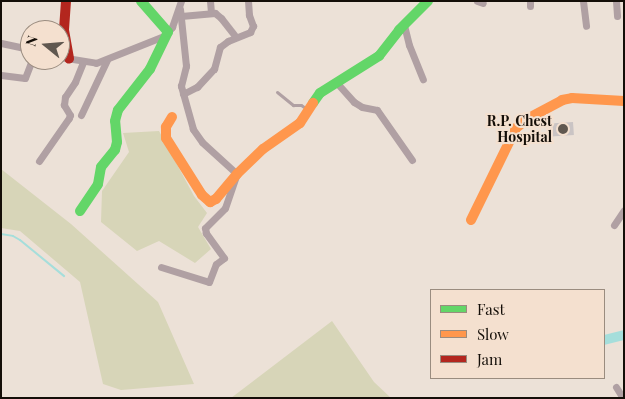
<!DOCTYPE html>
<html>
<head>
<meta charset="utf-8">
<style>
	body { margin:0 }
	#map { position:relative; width:625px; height:399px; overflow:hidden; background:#ece1d7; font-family:"Playfair Display",serif }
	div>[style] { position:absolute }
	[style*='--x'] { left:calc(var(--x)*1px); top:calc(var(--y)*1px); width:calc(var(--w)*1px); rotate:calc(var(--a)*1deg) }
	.green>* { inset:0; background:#d7d5b8 }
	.water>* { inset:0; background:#a5dedb }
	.stream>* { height:2px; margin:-1px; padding:0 1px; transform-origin:1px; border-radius:1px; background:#a5dedb }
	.building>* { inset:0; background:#cac4c4; transform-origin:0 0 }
	.lane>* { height:3px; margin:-1.5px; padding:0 1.5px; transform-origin:1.5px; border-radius:1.5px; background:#b0a0a3 }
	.street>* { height:7px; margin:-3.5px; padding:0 3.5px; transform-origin:3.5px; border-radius:3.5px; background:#b0a0a3 }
	.fast>* { height:10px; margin:-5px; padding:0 5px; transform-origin:5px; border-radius:5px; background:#63d668 }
	.slow>* { height:10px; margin:-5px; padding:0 5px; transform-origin:5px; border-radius:5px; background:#ff974d }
	.jam>* { height:10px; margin:-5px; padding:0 5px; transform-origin:5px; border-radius:5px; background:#b3261e }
	.dots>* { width:14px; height:14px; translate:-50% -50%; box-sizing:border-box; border:2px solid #f4e0cf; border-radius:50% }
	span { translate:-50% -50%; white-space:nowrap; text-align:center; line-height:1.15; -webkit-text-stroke:4px #f4e0cf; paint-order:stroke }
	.poi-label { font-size:14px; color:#140e08; font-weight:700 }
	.right { translate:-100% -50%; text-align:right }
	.frame { position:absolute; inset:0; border:2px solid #140e08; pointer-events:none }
	.legend { position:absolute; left:430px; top:289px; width:175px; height:90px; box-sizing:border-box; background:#f4e0cf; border:1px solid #9a8c7f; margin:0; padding:6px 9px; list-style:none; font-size:15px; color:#140e08 }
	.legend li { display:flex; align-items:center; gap:10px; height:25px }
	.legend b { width:25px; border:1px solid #9a8c7f }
	.north { position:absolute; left:20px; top:20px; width:50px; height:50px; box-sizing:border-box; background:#f4e0cf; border:1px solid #9a8c7f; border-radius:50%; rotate:287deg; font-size:14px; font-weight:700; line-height:20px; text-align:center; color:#140e08 }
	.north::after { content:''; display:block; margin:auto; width:18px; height:22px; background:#605850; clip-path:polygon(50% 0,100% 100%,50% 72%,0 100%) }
</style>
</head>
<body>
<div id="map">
	<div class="green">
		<i style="clip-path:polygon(159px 131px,194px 196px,207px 213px,198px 227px,211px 249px,195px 263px,159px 241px,137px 251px,101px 222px,102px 191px,129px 152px,123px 133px)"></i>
		<i style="clip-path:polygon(1px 169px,71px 224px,158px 302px,194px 384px,121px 390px,103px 384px,80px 282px,20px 231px,1px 228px)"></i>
		<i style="clip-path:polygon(332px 321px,374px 382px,391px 398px,231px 398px)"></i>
	</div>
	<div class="water">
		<i style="clip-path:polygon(624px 330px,624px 340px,604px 345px,604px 335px)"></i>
	</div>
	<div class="stream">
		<i style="--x:1;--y:234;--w:12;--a:9"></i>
		<i style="--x:13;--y:236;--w:8;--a:30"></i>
		<i style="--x:20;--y:240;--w:57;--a:39.3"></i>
	</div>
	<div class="building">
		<i style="left:573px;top:122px;width:13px;height:23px;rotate:86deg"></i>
	</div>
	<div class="lane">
		<i style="--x:277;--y:92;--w:21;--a:39"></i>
		<i style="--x:293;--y:105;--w:8;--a:0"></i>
		<i style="--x:301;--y:105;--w:7;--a:34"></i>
	</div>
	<div class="street">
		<i style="--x:210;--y:1;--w:11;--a:85"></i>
		<i style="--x:477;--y:1;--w:6;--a:18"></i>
		<i style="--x:583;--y:1;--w:25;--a:83"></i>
		<i style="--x:616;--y:1;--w:15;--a:86"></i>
		<i style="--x:530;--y:6;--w:5;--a:-90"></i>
		<i style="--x:181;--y:16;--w:34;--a:-5"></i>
		<i style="--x:215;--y:13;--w:8;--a:40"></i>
		<i style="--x:221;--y:18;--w:24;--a:52"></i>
		<i style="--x:404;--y:25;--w:21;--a:76"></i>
		<i style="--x:409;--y:45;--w:37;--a:68"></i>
		<i style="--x:1;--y:43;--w:30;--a:12"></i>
		<i style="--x:60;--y:57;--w:36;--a:9"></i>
		<i style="--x:96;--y:63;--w:73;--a:-21.7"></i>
		<i style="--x:164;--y:36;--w:12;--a:-48"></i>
		<i style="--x:172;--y:27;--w:28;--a:-71"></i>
		<i style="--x:1;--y:75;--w:24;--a:7"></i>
		<i style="--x:25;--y:78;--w:19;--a:-69"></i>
		<i style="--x:336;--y:82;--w:27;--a:48"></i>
		<i style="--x:354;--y:102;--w:9;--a:32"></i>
		<i style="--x:362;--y:107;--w:15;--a:11"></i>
		<i style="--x:377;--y:110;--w:61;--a:55"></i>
		<i style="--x:183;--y:94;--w:16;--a:-27"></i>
		<i style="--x:197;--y:87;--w:25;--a:-47"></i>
		<i style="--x:214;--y:69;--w:23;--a:-75"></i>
		<i style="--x:220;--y:47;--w:10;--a:-37"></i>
		<i style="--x:228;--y:41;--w:24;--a:-22"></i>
		<i style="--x:250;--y:32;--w:7;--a:-63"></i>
		<i style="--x:253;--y:26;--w:12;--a:-110"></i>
		<i style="--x:249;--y:15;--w:14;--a:-94"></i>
		<i style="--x:81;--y:115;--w:61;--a:-64.7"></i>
		<i style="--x:39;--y:161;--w:52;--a:-55.1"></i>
		<i style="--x:69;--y:118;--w:3;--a:-72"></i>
		<i style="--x:70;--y:115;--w:12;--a:-121"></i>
		<i style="--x:64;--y:105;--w:8;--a:-83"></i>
		<i style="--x:65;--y:97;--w:18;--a:-56"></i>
		<i style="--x:75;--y:82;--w:22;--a:-68"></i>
		<i style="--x:614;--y:225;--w:18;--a:-56"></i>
		<i style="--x:161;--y:267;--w:50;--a:17.4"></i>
		<i style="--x:209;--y:282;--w:19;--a:-69"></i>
		<i style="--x:216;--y:264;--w:10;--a:-37"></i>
		<i style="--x:224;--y:258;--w:31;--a:-126"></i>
		<i style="--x:206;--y:233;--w:5;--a:-101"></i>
		<i style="--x:205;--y:228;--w:28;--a:-45"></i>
		<i style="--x:225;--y:208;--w:36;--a:-71"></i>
		<i style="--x:237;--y:174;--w:47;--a:-137.6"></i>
		<i style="--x:202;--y:142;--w:16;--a:-125"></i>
		<i style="--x:193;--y:129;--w:45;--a:-105.6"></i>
		<i style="--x:181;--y:86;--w:21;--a:-76"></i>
		<i style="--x:186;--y:66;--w:57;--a:-96"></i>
		<i style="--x:616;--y:387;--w:13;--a:58"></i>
	</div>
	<div class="fast">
		<i style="--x:313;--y:103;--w:12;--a:-55"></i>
		<i style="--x:320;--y:93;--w:70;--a:-32.1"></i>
		<i style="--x:379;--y:56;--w:33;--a:-52"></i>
		<i style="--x:399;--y:30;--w:41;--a:-45"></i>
		<i style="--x:80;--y:211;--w:32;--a:-56"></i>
		<i style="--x:98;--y:184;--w:17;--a:-80"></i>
		<i style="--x:101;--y:167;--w:22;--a:-51"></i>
		<i style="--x:115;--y:150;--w:8;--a:-76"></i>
		<i style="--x:117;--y:142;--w:21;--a:-95"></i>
		<i style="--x:115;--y:121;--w:11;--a:-75"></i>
		<i style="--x:118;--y:110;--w:52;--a:-52"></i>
		<i style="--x:150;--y:69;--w:41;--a:-64.1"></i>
		<i style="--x:168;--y:32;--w:41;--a:-131.1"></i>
	</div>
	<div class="slow">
		<i style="--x:172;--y:117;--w:12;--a:121"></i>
		<i style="--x:166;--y:127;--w:11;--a:90"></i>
		<i style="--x:166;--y:138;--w:67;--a:57.7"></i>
		<i style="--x:202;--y:195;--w:11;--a:41"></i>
		<i style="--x:210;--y:202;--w:7;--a:-27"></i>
		<i style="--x:216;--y:199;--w:33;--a:-50"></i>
		<i style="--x:237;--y:174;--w:36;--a:-44"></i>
		<i style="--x:263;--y:149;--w:45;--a:-35.1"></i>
		<i style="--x:300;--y:123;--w:24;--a:-57"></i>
		<i style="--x:471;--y:220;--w:102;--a:-63.9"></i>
		<i style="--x:516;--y:128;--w:14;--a:-39"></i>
		<i style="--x:527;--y:119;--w:40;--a:-28"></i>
		<i style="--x:562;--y:100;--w:10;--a:-11"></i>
		<i style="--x:572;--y:98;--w:52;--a:3.3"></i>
	</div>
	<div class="jam">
		<i style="--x:66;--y:1;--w:29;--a:94"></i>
		<i style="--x:64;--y:30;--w:29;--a:80"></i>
	</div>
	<div class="dots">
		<i style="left:563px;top:129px;background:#605850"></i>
	</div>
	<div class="poi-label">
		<span class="right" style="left:552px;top:129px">R.P. Chest<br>Hospital</span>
	</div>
	<div class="frame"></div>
	<ul class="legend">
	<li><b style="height:6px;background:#63d668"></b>Fast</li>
	<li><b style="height:6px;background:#ff974d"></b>Slow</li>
	<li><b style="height:6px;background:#b3261e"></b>Jam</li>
	</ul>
	<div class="north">N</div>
</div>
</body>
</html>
